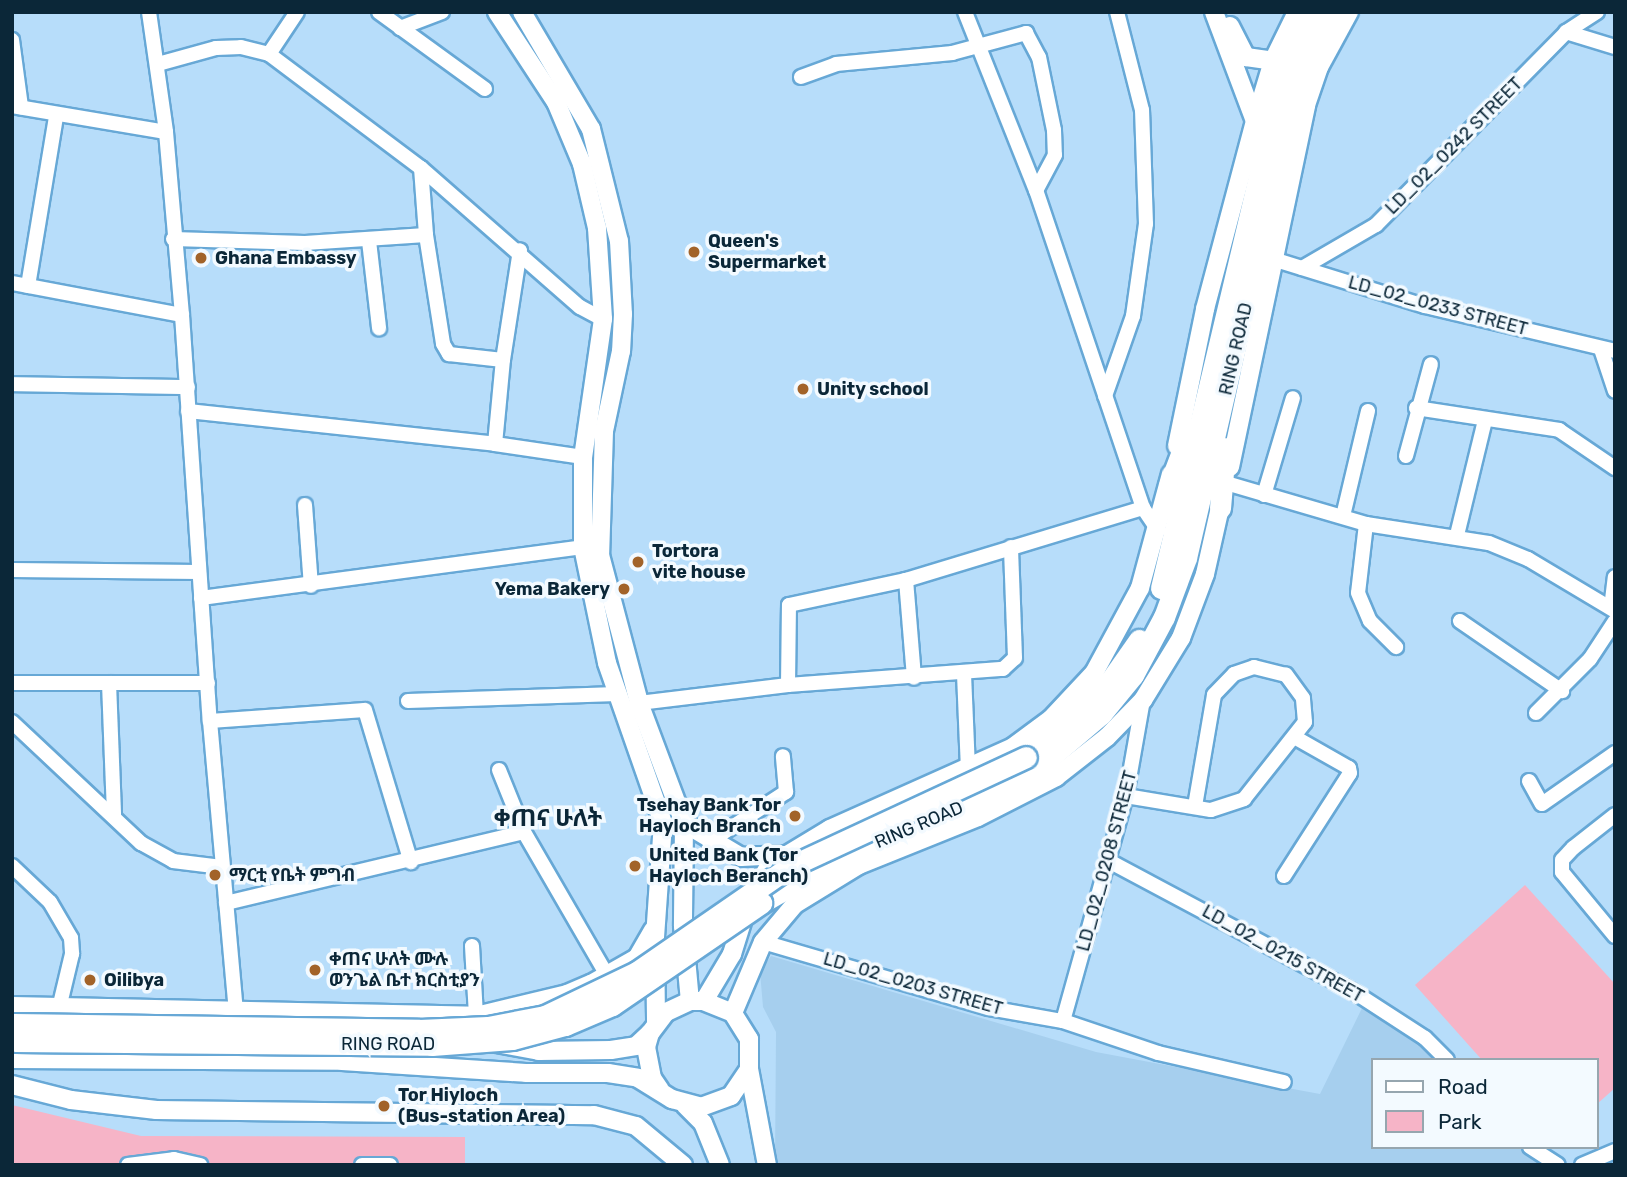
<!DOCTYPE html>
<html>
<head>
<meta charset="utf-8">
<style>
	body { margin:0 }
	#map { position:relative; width:1627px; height:1177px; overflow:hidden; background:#b7ddfa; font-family:Rubik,"Noto Sans Ethiopic",sans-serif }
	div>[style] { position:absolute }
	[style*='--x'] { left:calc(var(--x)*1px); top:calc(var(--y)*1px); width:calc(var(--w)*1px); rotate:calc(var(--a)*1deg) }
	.built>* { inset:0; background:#a6cfee }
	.green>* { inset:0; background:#f6b4c7 }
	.roads { filter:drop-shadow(2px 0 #67a8d6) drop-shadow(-2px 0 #67a8d6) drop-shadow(0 2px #67a8d6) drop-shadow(0 -2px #67a8d6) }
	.minor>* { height:14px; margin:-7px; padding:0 7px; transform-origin:7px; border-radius:7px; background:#fff }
	.major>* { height:18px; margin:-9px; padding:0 9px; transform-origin:9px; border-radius:9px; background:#fff }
	.highway>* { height:21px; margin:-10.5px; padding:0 10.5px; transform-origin:10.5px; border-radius:10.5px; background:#fff }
	.bridges { filter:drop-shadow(2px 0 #67a8d6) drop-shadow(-2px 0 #67a8d6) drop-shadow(0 2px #67a8d6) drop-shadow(0 -2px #67a8d6) }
	.highway-bridge>* { height:21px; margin:-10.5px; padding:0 10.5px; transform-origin:10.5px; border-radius:10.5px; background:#fff }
	.dots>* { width:19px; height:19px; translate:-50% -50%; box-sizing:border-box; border:4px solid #f3faff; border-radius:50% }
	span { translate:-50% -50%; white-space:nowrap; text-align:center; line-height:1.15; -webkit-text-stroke:7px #f3faff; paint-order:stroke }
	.street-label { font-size:18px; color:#0b2738 }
	.poi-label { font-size:18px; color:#0b2738; font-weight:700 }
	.left { translate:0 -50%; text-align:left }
	.right { translate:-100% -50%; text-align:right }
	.district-label { font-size:24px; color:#0b2738; font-weight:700 }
	.frame { position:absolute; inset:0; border:14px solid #0b2738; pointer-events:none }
	.legend { position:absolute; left:1371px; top:1058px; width:228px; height:91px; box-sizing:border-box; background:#f3faff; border:2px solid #96a6af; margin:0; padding:9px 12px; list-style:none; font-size:21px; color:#0b2738 }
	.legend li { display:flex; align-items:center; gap:14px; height:35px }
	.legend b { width:35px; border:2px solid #96a6af }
</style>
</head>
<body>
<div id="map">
	<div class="built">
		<i style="clip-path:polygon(771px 956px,1096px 1052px,1320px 1094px,1365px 1002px,1437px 1060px,1373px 1060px,1373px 1147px,1547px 1147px,1556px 1165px,775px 1165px,776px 1032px,763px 1007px,760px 972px)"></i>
	</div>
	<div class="green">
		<i style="clip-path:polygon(1525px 885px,1615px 984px,1615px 1088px,1597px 1104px,1597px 1060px,1482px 1060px,1415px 985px)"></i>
		<i style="clip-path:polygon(12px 1105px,141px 1136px,465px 1137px,465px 1165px,12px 1165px)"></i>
	</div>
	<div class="roads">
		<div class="minor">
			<i style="--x:149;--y:12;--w:121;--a:81.9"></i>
			<i style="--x:166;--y:132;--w:184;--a:85"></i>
			<i style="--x:182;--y:315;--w:407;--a:86.1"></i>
			<i style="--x:210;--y:721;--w:292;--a:84.9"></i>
			<i style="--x:379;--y:12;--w:131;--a:36"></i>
			<i style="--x:965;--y:12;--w:192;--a:68.3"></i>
			<i style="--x:1036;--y:190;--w:336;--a:71.4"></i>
			<i style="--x:1143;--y:508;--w:27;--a:56"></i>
			<i style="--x:400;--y:28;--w:45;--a:-20.9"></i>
			<i style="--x:1566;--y:32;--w:51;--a:17"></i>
			<i style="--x:12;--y:40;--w:68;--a:82.3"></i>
			<i style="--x:269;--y:54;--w:190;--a:36.9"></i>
			<i style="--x:421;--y:168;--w:211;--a:41.2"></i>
			<i style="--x:580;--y:307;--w:26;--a:28"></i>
			<i style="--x:158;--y:64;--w:60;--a:-15.4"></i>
			<i style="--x:216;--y:48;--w:25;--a:-2"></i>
			<i style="--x:241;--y:47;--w:29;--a:14"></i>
			<i style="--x:269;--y:54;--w:50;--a:-56.3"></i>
			<i style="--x:801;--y:77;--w:37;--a:-20"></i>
			<i style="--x:836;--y:64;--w:117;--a:-5.4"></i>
			<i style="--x:952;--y:53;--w:77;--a:-15.1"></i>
			<i style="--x:1026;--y:33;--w:27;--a:62"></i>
			<i style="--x:1039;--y:57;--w:75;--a:78.4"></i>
			<i style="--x:1054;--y:130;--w:25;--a:88"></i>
			<i style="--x:1055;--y:155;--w:40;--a:118"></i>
			<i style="--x:12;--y:106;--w:156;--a:9.6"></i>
			<i style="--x:421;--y:168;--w:67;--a:85.7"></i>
			<i style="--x:426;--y:235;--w:110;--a:81.1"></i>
			<i style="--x:443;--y:344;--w:12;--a:59"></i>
			<i style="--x:449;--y:354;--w:54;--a:6.3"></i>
			<i style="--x:503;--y:360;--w:111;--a:-81.2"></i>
			<i style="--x:173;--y:239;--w:132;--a:1.7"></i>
			<i style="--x:305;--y:243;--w:121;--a:-3.8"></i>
			<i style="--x:369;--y:241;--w:88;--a:83.4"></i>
			<i style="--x:1276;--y:260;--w:156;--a:17.2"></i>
			<i style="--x:1425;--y:306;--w:195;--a:13.3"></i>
			<i style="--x:1302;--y:268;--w:86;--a:-30.2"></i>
			<i style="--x:1376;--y:225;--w:271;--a:-45.4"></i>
			<i style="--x:1566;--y:32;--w:37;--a:-33"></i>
			<i style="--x:12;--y:283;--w:173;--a:10.7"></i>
			<i style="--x:28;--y:286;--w:172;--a:-80.6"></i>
			<i style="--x:1601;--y:349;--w:44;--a:71.6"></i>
			<i style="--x:12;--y:384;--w:176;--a:1"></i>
			<i style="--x:1105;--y:396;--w:85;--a:-70.7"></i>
			<i style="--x:1133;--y:316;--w:93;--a:-82"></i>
			<i style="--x:1146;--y:224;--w:114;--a:-92"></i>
			<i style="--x:1142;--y:110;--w:101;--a:-104.3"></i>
			<i style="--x:1416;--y:408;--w:145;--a:8.7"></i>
			<i style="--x:1559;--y:430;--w:68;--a:34.2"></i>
			<i style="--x:188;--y:411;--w:309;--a:6.1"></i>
			<i style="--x:495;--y:444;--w:84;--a:-84.6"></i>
			<i style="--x:495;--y:444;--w:89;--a:8.4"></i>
			<i style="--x:1406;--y:456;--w:95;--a:-74.8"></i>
			<i style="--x:1226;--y:483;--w:146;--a:16.3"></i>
			<i style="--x:1366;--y:524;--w:124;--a:8.8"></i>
			<i style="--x:1489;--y:543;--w:42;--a:22.3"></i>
			<i style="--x:1528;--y:559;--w:101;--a:30.9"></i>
			<i style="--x:1264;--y:495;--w:101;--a:-73.4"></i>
			<i style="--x:305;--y:505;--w:81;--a:85.8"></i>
			<i style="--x:1343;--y:516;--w:108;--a:-76.6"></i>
			<i style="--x:1366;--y:524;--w:69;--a:96.6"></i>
			<i style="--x:1358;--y:593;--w:30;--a:67"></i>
			<i style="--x:1370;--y:621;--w:37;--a:45"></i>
			<i style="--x:1457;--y:535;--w:118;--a:-76.3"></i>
			<i style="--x:12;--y:570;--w:187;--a:0.6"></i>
			<i style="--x:906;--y:580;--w:98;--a:85.3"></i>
			<i style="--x:201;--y:598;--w:385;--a:-7.6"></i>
			<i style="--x:1611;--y:608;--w:31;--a:-83"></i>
			<i style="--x:1460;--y:621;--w:124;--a:34.5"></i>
			<i style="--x:964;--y:674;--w:97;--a:87.6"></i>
			<i style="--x:12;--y:683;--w:97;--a:0"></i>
			<i style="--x:109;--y:683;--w:133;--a:87.8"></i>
			<i style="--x:109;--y:683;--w:99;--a:0"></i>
			<i style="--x:788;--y:685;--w:80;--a:-89.3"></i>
			<i style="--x:789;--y:605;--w:120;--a:-12.1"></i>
			<i style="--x:906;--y:580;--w:248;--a:-16.9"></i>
			<i style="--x:408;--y:701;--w:209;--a:-1.9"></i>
			<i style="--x:639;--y:703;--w:150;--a:-6.9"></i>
			<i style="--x:788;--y:685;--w:216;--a:-4.3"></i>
			<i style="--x:1003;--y:669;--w:16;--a:-43"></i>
			<i style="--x:1015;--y:658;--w:111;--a:-92.1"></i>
			<i style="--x:1536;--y:713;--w:76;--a:-45"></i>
			<i style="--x:1590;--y:659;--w:45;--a:-56.7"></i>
			<i style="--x:210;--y:721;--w:155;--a:-4.1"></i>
			<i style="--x:365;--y:710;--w:159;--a:73.2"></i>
			<i style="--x:12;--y:722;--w:177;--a:43.2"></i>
			<i style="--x:141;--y:843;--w:37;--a:29"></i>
			<i style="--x:173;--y:861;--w:49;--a:7"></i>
			<i style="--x:499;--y:770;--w:67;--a:68"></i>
			<i style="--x:524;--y:832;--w:165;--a:59.9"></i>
			<i style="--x:1529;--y:781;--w:26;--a:61"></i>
			<i style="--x:1542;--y:804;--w:89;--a:-34.9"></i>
			<i style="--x:1126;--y:796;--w:86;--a:9.4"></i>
			<i style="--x:1211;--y:810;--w:35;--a:-18"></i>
			<i style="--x:1244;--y:799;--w:98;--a:-51.6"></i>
			<i style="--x:1305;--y:722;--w:24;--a:-95"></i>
			<i style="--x:1303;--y:698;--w:29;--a:-126"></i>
			<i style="--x:1286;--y:675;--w:33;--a:-166"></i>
			<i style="--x:1254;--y:667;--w:21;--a:161"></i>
			<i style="--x:1234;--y:674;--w:29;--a:134"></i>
			<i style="--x:1214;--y:695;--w:113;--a:99.7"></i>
			<i style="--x:1615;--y:815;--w:53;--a:141.8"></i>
			<i style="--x:1573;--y:848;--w:16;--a:133"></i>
			<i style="--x:1562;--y:860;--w:12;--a:90"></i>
			<i style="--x:1562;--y:872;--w:83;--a:50.4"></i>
			<i style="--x:709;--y:842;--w:92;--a:-33"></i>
			<i style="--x:786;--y:792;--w:36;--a:-95"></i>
			<i style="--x:1109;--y:861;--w:274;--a:28.1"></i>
			<i style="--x:1351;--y:990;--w:88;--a:33"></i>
			<i style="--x:1425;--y:1038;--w:31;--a:45"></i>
			<i style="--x:12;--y:866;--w:52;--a:43.5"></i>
			<i style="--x:50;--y:902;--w:42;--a:59.7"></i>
			<i style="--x:71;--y:938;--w:16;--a:86"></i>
			<i style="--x:72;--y:954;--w:56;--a:103.5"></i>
			<i style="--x:1284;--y:876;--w:122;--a:-57.3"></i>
			<i style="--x:1350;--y:773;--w:5;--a:-101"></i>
			<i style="--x:1349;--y:768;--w:61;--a:-150.5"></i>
			<i style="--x:226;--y:903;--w:306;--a:-13.4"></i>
			<i style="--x:763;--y:942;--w:235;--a:16.3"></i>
			<i style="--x:989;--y:1008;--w:75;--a:10"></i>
			<i style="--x:1063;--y:1021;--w:100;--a:18.6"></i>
			<i style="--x:1158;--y:1053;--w:129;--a:13"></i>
			<i style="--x:472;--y:946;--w:70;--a:86.7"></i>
			<i style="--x:1063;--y:1021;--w:234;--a:-74.4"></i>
			<i style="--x:1126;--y:796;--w:97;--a:-80"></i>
			<i style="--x:1530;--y:1147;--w:33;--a:33"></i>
			<i style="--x:128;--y:1165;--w:46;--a:-7.4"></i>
			<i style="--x:174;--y:1159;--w:27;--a:13"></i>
			<i style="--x:362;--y:1165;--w:28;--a:0"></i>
			<i style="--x:1582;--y:1165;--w:36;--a:-23"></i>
		</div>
		<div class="major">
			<i style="--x:497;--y:12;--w:108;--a:56.8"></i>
			<i style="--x:556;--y:102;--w:67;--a:67.2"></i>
			<i style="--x:582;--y:164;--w:66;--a:76.8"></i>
			<i style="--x:597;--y:228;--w:91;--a:86.2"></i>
			<i style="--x:603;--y:319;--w:139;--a:98.2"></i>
			<i style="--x:583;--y:457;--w:90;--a:90"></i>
			<i style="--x:583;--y:547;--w:118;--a:78.3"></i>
			<i style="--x:607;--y:663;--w:170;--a:70.7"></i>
			<i style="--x:663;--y:823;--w:114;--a:94"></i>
			<i style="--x:655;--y:937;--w:86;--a:89.3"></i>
			<i style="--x:522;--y:12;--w:136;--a:59.5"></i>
			<i style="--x:591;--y:129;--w:115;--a:76"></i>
			<i style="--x:619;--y:241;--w:73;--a:86.9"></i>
			<i style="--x:623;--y:314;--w:37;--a:93"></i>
			<i style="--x:621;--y:351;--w:82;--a:102"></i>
			<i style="--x:604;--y:431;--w:124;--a:91.8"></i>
			<i style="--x:600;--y:555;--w:153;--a:75.2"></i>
			<i style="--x:639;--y:703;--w:128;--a:69.4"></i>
			<i style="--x:684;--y:823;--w:103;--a:90.6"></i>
			<i style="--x:683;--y:926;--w:75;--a:84.7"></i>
			<i style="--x:1214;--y:12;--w:116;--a:69.4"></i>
			<i style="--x:1230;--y:26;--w:35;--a:63"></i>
			<i style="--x:1246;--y:57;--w:27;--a:8"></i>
			<i style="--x:1177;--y:446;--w:140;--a:-78.4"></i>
			<i style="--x:1205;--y:309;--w:195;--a:-75.1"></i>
			<i style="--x:1255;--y:121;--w:63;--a:-73.3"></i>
			<i style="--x:1273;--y:61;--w:55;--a:-63.9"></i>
			<i style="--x:1230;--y:467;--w:370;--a:-78.1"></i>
			<i style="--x:1306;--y:105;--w:40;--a:-71.1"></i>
			<i style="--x:1319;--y:67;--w:63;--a:-61.4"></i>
			<i style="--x:684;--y:823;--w:66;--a:30.8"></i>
			<i style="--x:741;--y:857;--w:42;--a:-2.7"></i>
			<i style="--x:704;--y:1001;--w:55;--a:-59.2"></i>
			<i style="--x:732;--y:954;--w:53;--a:-72.6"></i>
			<i style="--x:748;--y:903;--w:43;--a:-60.4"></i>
			<i style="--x:769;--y:866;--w:71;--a:-31.2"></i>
			<i style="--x:830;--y:829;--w:201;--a:-24.1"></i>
			<i style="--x:1013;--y:747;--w:47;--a:-36.4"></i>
			<i style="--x:1051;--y:719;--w:63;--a:-46.9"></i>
			<i style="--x:1094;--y:673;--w:97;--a:-61.6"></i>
			<i style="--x:1140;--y:588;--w:118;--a:-74.8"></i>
			<i style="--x:12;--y:1006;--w:464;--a:1.2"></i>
			<i style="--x:476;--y:1016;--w:94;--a:-13.6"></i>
			<i style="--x:567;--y:994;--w:26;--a:-23"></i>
			<i style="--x:591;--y:984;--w:53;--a:-29.5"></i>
			<i style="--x:637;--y:958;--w:32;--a:-60"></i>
			<i style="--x:733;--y:1013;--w:77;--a:-67.1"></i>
			<i style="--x:763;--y:942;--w:50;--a:-49.9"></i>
			<i style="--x:795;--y:904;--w:75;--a:-31.4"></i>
			<i style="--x:859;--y:865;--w:128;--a:-22"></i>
			<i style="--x:978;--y:817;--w:88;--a:-27.1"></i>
			<i style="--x:1056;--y:777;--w:65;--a:-38.1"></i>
			<i style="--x:1107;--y:737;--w:52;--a:-45.8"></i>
			<i style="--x:1143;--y:700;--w:73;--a:-58.5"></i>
			<i style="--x:1181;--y:638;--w:68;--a:-69.4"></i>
			<i style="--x:1205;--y:574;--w:82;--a:-77.3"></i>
			<i style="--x:496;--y:1043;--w:44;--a:10.5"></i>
			<i style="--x:539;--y:1051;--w:72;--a:-0.8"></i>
			<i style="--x:611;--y:1050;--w:25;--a:-9"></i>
			<i style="--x:636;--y:1046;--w:19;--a:-43"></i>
			<i style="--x:12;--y:1059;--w:330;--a:0.3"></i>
			<i style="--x:342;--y:1061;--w:184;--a:3.7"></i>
			<i style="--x:526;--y:1073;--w:82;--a:0"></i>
			<i style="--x:608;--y:1073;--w:30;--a:9"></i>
			<i style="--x:638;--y:1078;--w:40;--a:32"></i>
			<i style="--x:672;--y:1099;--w:30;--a:15"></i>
			<i style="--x:701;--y:1107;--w:32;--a:-20"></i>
			<i style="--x:731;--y:1096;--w:32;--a:-56"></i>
			<i style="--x:749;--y:1069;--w:30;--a:-90"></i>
			<i style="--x:749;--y:1039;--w:31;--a:-122"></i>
			<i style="--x:733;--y:1013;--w:31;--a:-158"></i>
			<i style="--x:704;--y:1001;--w:14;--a:180"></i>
			<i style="--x:690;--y:1001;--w:26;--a:155"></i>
			<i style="--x:666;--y:1012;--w:26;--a:127"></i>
			<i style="--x:650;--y:1033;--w:15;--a:106"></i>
			<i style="--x:646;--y:1047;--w:32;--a:79"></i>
			<i style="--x:652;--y:1078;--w:14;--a:56"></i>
			<i style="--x:749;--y:1069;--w:98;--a:79.4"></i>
			<i style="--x:12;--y:1085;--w:61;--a:14.3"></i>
			<i style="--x:71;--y:1100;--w:86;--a:6.7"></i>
			<i style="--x:156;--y:1110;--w:438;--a:0.7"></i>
			<i style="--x:594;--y:1115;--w:43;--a:14.7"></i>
			<i style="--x:636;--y:1126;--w:61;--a:39.7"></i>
			<i style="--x:685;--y:1105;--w:25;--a:45"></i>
			<i style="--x:703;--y:1123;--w:45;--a:68"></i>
		</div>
		<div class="highway">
			<i style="--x:1169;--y:486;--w:60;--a:-69.4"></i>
			<i style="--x:1220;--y:508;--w:60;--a:-85.2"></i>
			<i style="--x:1161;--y:588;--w:440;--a:-76.6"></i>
			<i style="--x:1263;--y:160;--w:95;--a:-74.8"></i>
			<i style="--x:1288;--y:68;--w:61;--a:-65.9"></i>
			<i style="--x:1026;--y:757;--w:36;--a:-37"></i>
			<i style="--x:1055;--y:735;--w:78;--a:-44.5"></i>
			<i style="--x:1111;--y:680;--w:49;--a:-55"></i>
			<i style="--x:761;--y:903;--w:86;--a:-30.2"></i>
			<i style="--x:835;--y:860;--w:167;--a:-22.9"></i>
			<i style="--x:989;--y:795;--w:52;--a:-28.5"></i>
			<i style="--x:1035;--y:770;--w:87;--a:-40.3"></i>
			<i style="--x:1101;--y:714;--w:50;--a:-50.6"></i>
			<i style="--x:1133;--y:675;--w:66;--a:-61.9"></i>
			<i style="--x:1164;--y:617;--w:63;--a:-69.6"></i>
			<i style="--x:1186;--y:558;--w:432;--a:-76.9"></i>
			<i style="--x:1284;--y:137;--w:75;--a:-74.5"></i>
			<i style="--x:1304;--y:65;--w:59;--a:-63"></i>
		</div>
	</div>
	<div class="bridges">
		<div class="highway-bridge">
			<i style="--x:14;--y:1024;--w:405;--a:0.8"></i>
			<i style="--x:419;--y:1030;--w:69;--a:-2.5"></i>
			<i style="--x:488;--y:1027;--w:58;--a:-10.9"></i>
			<i style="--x:545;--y:1016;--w:102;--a:-25.6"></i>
			<i style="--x:637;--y:972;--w:185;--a:-34.6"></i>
			<i style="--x:789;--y:867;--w:261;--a:-24.9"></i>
			<i style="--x:15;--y:1041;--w:417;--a:0.5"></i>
			<i style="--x:432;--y:1045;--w:80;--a:-4.3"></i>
			<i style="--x:512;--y:1039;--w:55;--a:-14.8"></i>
			<i style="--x:565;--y:1025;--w:51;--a:-23.1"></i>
			<i style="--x:612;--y:1005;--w:181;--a:-34.4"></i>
		</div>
	</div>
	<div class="dots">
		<i style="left:694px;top:252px;background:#a26329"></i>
		<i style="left:201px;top:258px;background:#a26329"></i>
		<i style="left:803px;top:389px;background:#a26329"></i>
		<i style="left:638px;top:562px;background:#a26329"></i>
		<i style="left:624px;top:589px;background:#a26329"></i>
		<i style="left:795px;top:816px;background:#a26329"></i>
		<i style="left:635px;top:866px;background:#a26329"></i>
		<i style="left:215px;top:875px;background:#a26329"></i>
		<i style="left:315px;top:970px;background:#a26329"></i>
		<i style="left:90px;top:980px;background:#a26329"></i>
		<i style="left:384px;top:1106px;background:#a26329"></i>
	</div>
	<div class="street-label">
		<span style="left:1454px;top:146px;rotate:-45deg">LD_02_0242 STREET</span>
		<span style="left:1438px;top:306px;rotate:15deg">LD_02_0233 STREET</span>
		<span style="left:1236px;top:349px;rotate:-77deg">RING ROAD</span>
		<span style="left:919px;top:825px;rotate:-23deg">RING ROAD</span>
		<span style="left:1107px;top:861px;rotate:-75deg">LD_02_0208 STREET</span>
		<span style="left:1283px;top:954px;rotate:29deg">LD_02_0215 STREET</span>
		<span style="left:913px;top:984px;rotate:16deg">LD_02_0203 STREET</span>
		<span style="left:388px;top:1044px">RING ROAD</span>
	</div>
	<div class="poi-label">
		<span class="left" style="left:708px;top:252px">Queen's<br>Supermarket</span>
		<span class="left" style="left:215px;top:258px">Ghana Embassy</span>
		<span class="left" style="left:817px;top:389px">Unity school</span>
		<span class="left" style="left:652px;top:562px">Tortora<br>vite house</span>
		<span class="right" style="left:610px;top:589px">Yema Bakery</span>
		<span class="right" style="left:781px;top:816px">Tsehay Bank Tor<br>Hayloch Branch</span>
		<span class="left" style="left:649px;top:866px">United Bank (Tor<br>Hayloch Beranch)</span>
		<span class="left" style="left:229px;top:875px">ማርቲ የቤት ምግብ</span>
		<span class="left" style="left:329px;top:970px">ቀጠና ሁለት ሙሉ<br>ወንጌል ቤተ ክርስቲያን</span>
		<span class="left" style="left:104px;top:980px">Oilibya</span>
		<span class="left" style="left:398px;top:1106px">Tor Hiyloch<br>(Bus-station Area)</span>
	</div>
	<div class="district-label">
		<span style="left:548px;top:819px">ቀጠና ሁለት</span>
	</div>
	<div class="frame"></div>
	<ul class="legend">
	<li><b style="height:9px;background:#fff"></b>Road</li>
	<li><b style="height:19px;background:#f6b4c7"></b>Park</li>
	</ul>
</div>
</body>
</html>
